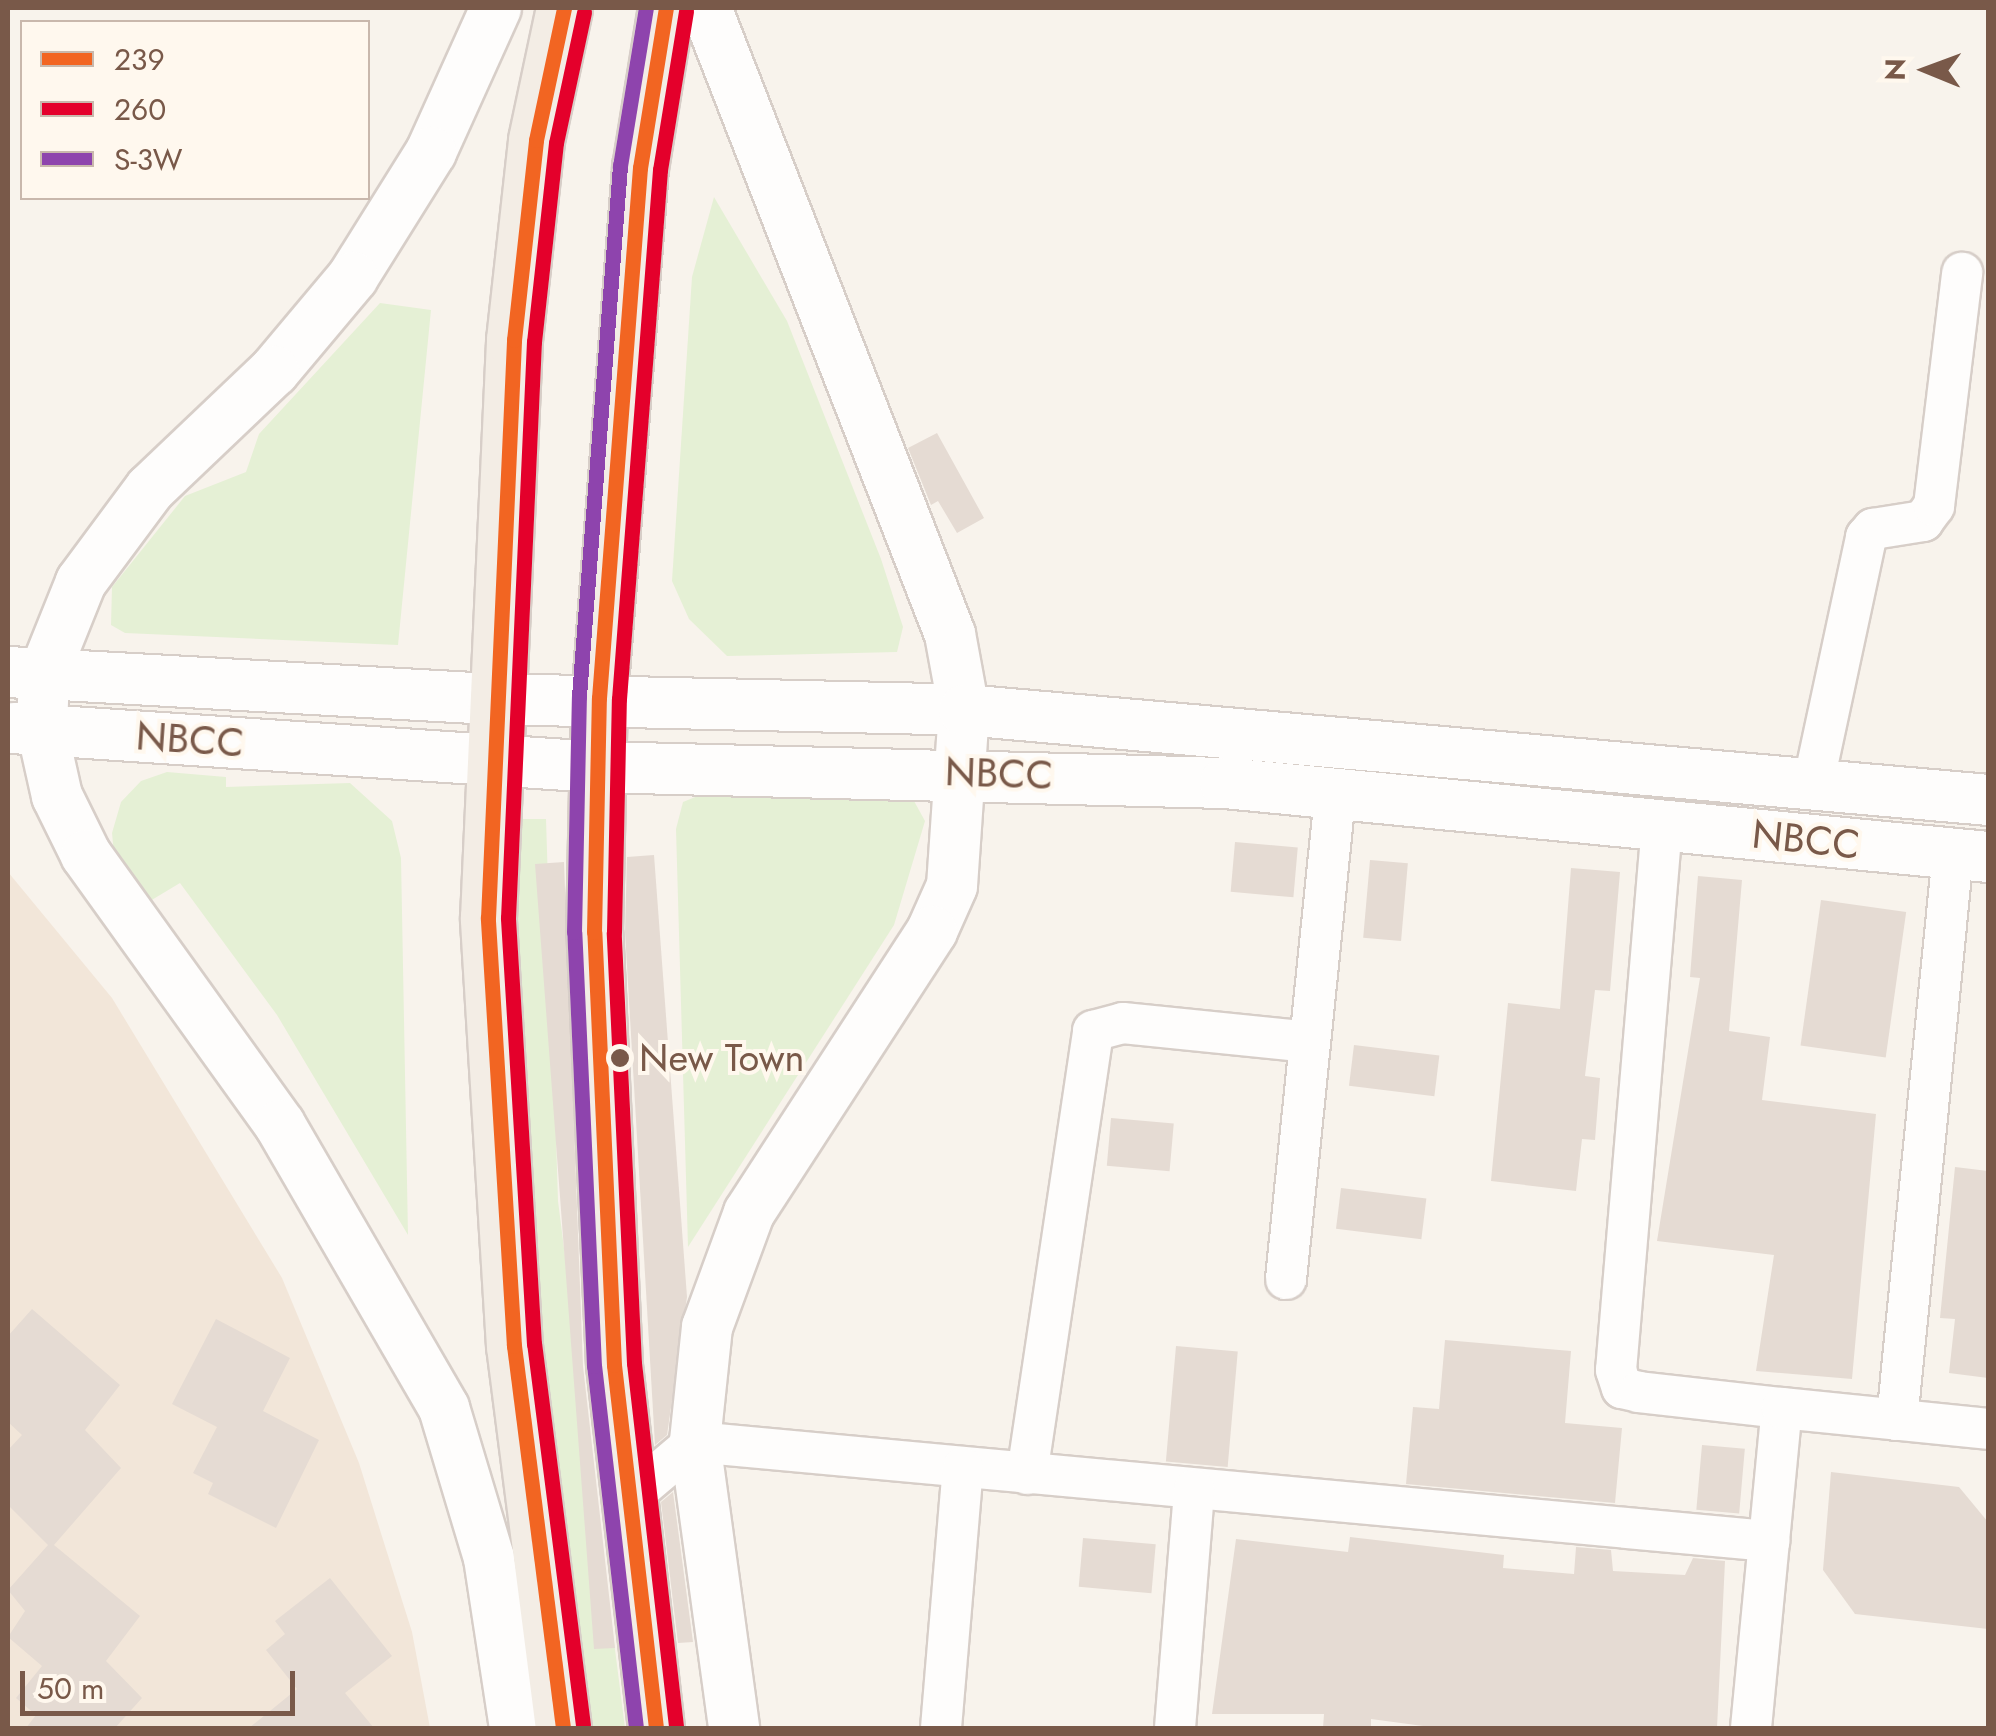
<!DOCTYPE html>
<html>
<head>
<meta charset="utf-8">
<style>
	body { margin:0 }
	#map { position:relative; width:1996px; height:1736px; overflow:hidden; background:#f8f3ec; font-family:Jost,sans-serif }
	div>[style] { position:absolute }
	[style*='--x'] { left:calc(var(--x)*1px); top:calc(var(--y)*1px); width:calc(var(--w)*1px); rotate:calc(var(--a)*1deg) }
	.residential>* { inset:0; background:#f2e6d9 }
	.green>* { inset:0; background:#e5f0d5 }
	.building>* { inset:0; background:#e5dbd3; transform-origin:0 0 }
	.roads { filter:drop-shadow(2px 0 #d7cec8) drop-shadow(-2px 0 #d7cec8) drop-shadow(0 2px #d7cec8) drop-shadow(0 -2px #d7cec8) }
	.minor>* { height:40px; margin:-20px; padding:0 20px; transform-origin:20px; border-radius:20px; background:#fefdfc }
	.tertiary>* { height:50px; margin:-25px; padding:0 25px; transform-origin:25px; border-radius:25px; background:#fefdfc }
	.primary>* { height:55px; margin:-27.5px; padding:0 27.5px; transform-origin:27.5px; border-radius:27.5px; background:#f3ede5 }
	.bus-1>* { height:15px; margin:-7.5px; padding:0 7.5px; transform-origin:7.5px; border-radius:7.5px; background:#f26522 }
	.bus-2>* { height:15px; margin:-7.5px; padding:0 7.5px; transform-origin:7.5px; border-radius:7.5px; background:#e4002b }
	.bus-3>* { height:15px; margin:-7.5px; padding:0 7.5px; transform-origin:7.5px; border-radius:7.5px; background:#8e44ad }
	.dots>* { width:28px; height:28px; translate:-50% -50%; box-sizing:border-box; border:5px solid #fff8ee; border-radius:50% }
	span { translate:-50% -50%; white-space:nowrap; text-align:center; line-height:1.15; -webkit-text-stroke:8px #fff8ee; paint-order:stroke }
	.bus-label { font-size:38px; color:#795949 }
	.left { translate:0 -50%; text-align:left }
	.street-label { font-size:40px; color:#795949 }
	.frame { position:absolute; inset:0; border:10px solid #795949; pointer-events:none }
	.legend { position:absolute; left:20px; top:20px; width:350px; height:180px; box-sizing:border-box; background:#fff8ee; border:2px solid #c9b8ac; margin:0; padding:12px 18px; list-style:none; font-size:30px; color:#795949 }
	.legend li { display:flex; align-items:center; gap:20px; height:50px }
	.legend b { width:50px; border:2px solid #c9b8ac }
	.north { position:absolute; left:1876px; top:20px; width:100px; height:100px; -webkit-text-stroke:8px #fff8ee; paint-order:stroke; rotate:271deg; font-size:28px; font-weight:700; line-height:40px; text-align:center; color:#795949 }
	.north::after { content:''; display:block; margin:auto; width:35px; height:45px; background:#795949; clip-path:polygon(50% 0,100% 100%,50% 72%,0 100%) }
	.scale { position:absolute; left:20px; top:1671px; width:275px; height:45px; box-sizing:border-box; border:5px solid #795949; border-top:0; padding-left:12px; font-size:30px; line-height:35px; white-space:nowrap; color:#795949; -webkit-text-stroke:8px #fff8ee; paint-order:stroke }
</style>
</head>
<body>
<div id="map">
	<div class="residential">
		<i style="clip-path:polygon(8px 872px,112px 998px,282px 1278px,359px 1463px,412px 1632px,430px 1728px,8px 1728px)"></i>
	</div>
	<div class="green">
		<i style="clip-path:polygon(714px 197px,787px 321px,881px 559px,903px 627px,897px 652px,727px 656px,689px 619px,672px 581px,692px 277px)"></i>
		<i style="clip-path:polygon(380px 303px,431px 310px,398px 645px,125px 633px,111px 625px,112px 587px,185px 496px,246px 472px,259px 434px)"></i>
		<i style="clip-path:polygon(167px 772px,226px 777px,226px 787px,350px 783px,392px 821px,401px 858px,408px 1235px,277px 1015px,180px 883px,145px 904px,115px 865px,112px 833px,121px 802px,141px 781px)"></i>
		<i style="clip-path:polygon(720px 787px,883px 791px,914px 801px,925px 821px,894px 925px,688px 1247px,676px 829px,683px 802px)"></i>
		<i style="clip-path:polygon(514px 819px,546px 819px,558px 1201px,625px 1728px,580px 1728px,562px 1588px,513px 1003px)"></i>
	</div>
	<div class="building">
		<i style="clip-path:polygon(937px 433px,984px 518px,957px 533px,938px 501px,931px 505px,908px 448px)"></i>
		<i style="left:1235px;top:842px;width:63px;height:50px;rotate:5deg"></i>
		<i style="clip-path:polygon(654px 855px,687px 1297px,667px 1435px,655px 1445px,625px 932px,627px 857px)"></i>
		<i style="left:1370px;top:860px;width:38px;height:78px;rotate:5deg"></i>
		<i style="clip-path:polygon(564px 862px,583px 1366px,615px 1648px,594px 1649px,535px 864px)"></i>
		<i style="clip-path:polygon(1571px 868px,1620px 872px,1610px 991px,1595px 990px,1585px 1076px,1600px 1078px,1595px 1140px,1582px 1139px,1576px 1191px,1491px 1181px,1508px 1003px,1560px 1009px)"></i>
		<i style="clip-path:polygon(1698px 876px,1742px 880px,1729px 1031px,1770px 1037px,1762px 1100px,1876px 1114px,1852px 1379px,1756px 1371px,1774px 1255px,1657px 1241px,1700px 978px,1690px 977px)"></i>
		<i style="left:1821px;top:900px;width:86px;height:147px;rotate:8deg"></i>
		<i style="left:1354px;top:1045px;width:86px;height:41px;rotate:7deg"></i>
		<i style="left:1111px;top:1118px;width:63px;height:48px;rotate:5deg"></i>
		<i style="clip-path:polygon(1955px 1167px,1988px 1171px,1988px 1378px,1949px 1373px,1955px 1319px,1940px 1318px)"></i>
		<i style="left:1341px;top:1188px;width:86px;height:41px;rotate:7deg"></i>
		<i style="clip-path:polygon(32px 1309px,120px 1385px,85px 1430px,121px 1468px,54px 1545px,140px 1616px,106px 1661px,142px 1698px,115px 1728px,26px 1728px,36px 1715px,16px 1698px,42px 1666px,8px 1637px,25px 1611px,8px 1590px,48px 1545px,8px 1505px,8px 1450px,22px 1435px,8px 1422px,8px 1336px)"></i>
		<i style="clip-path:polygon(216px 1319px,290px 1358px,263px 1411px,319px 1440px,276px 1528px,208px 1494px,213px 1483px,193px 1473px,217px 1427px,172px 1404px)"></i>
		<i style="clip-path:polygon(1445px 1340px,1571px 1351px,1565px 1423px,1622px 1428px,1615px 1503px,1406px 1484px,1413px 1407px,1439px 1409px)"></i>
		<i style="left:1176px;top:1346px;width:62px;height:116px;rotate:5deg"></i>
		<i style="left:1702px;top:1445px;width:43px;height:65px;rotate:5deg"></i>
		<i style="clip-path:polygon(1831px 1472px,1959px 1487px,1988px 1522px,1988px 1629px,1855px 1614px,1823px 1570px)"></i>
		<i style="clip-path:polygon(673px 1492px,693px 1642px,678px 1643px,661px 1502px)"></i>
		<i style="clip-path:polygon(1350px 1537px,1504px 1555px,1503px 1568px,1574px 1574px,1576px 1547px,1611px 1550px,1613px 1571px,1685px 1575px,1693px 1558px,1725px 1561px,1717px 1728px,1438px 1728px,1371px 1719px,1371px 1728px,1323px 1728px,1324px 1714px,1212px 1714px,1236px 1539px,1348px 1552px)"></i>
		<i style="left:1083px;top:1538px;width:73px;height:49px;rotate:5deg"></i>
		<i style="clip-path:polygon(330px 1578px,392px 1656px,345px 1693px,374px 1728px,249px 1728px,297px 1689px,266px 1650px,285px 1634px,275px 1621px)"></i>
	</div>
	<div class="roads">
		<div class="minor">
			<i style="--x:1813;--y:785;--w:254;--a:-77.9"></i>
			<i style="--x:1866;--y:537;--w:11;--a:-49"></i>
			<i style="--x:1873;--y:529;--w:51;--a:-9.1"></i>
			<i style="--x:1923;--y:521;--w:19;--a:-54"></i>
			<i style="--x:1934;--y:506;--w:235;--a:-83.1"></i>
			<i style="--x:1662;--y:825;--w:547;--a:94.82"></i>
			<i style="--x:1616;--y:1370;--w:19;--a:72"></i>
			<i style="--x:1622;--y:1388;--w:17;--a:13"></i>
			<i style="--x:1639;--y:1392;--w:144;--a:6.4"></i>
			<i style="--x:1286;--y:1279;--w:488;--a:-84.2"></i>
			<i style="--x:1897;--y:1420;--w:569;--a:-84.35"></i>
			<i style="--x:1027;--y:1474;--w:448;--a:-81.5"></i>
			<i style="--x:1093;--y:1031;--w:31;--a:-15"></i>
			<i style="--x:1123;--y:1023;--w:188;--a:5.8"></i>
			<i style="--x:629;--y:1498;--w:87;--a:-40.3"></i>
			<i style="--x:695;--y:1442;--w:1079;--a:5.27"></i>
			<i style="--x:941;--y:1728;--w:261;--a:-85.2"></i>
			<i style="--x:1175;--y:1728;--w:239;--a:-85.4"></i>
			<i style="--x:1751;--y:1728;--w:321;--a:-84.5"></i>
			<i style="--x:1782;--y:1408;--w:207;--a:5.8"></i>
		</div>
		<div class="tertiary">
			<i style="--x:496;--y:8;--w:158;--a:114.3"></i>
			<i style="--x:431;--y:152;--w:147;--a:122"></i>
			<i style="--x:353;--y:277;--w:123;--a:130"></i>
			<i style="--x:274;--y:371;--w:171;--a:136.4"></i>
			<i style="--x:150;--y:489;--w:116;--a:126.6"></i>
			<i style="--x:81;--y:582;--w:99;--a:111.9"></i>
			<i style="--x:44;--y:674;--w:55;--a:92.1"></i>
			<i style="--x:42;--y:729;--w:69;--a:77.4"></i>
			<i style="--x:57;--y:796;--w:66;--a:63.8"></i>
			<i style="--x:86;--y:855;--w:332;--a:54.3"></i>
			<i style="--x:280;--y:1125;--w:327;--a:59.9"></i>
			<i style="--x:444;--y:1408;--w:157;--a:73.3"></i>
			<i style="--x:489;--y:1558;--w:172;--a:81.3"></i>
			<i style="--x:706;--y:8;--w:672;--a:68.71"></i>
			<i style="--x:950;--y:634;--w:77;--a:79.6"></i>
			<i style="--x:964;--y:710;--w:176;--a:93.9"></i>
			<i style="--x:952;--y:886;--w:49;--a:114"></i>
			<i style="--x:932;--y:931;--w:336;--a:123"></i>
			<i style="--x:749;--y:1213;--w:121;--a:110.2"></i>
			<i style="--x:707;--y:1327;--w:116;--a:96"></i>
			<i style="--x:695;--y:1442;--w:289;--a:82.2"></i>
			<i style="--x:8;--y:672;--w:486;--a:3.2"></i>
			<i style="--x:493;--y:699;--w:471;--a:1.3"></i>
			<i style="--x:964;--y:710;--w:1028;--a:5.02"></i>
			<i style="--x:12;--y:728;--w:585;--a:3.82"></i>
			<i style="--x:596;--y:767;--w:629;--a:1.46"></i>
			<i style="--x:1225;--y:783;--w:767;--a:5.54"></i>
		</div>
		<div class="primary">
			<i style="--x:563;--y:1728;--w:385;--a:-97.3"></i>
			<i style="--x:514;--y:1346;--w:429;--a:-93.5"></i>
			<i style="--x:488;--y:918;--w:579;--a:-87.42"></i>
			<i style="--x:514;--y:340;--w:201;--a:-83.7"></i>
			<i style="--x:536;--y:140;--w:135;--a:-78"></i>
			<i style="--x:656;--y:1728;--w:365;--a:-96.6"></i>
			<i style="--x:614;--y:1365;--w:433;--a:-92.6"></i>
			<i style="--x:594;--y:932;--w:234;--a:-88.8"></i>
			<i style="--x:599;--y:698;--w:532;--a:-85.58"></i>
			<i style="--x:640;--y:168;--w:162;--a:-80.8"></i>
		</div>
	</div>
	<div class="bus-1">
		<i style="--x:563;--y:1728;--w:385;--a:-97.3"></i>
		<i style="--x:514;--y:1346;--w:429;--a:-93.5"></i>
		<i style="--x:488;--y:918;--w:579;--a:-87.42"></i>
		<i style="--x:514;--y:340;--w:201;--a:-83.7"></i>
		<i style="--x:536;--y:140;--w:135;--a:-78"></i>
		<i style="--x:656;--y:1728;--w:365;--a:-96.6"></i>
		<i style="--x:614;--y:1365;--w:433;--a:-92.6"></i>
		<i style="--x:594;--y:932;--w:234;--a:-88.8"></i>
		<i style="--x:599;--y:698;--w:532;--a:-85.58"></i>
		<i style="--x:640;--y:168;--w:162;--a:-80.8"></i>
	</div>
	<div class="bus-2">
		<i style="--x:583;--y:1725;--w:384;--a:-97.3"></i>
		<i style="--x:534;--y:1344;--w:427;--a:-93.5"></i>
		<i style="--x:508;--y:918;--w:577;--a:-87.42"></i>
		<i style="--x:534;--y:342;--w:200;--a:-83.7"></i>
		<i style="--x:556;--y:143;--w:134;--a:-77.9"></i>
		<i style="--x:676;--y:1726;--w:365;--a:-96.6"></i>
		<i style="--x:634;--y:1363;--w:431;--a:-92.7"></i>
		<i style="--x:614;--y:932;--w:233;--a:-88.8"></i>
		<i style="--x:619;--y:699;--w:531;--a:-85.57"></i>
		<i style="--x:660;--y:170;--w:161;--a:-80.7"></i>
	</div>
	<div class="bus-3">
		<i style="--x:636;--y:1728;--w:364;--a:-96.6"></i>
		<i style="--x:594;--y:1366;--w:434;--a:-92.6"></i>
		<i style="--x:574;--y:932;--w:236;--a:-88.8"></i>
		<i style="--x:579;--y:696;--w:532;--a:-85.58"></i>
		<i style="--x:620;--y:166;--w:160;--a:-80.7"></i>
	</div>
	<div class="dots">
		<i style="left:620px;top:1058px;background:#795949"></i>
	</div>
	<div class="bus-label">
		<span class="left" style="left:639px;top:1058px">New Town</span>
	</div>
	<div class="street-label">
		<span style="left:190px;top:739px;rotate:4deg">NBCC</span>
		<span style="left:999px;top:773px;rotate:2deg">NBCC</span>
		<span style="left:1806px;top:839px;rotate:6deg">NBCC</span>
	</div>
	<div class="frame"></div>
	<ul class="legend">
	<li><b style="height:12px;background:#f26522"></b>239</li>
	<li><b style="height:12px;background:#e4002b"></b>260</li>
	<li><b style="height:12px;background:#8e44ad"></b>S-3W</li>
	</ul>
	<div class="north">N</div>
	<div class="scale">50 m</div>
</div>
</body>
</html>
